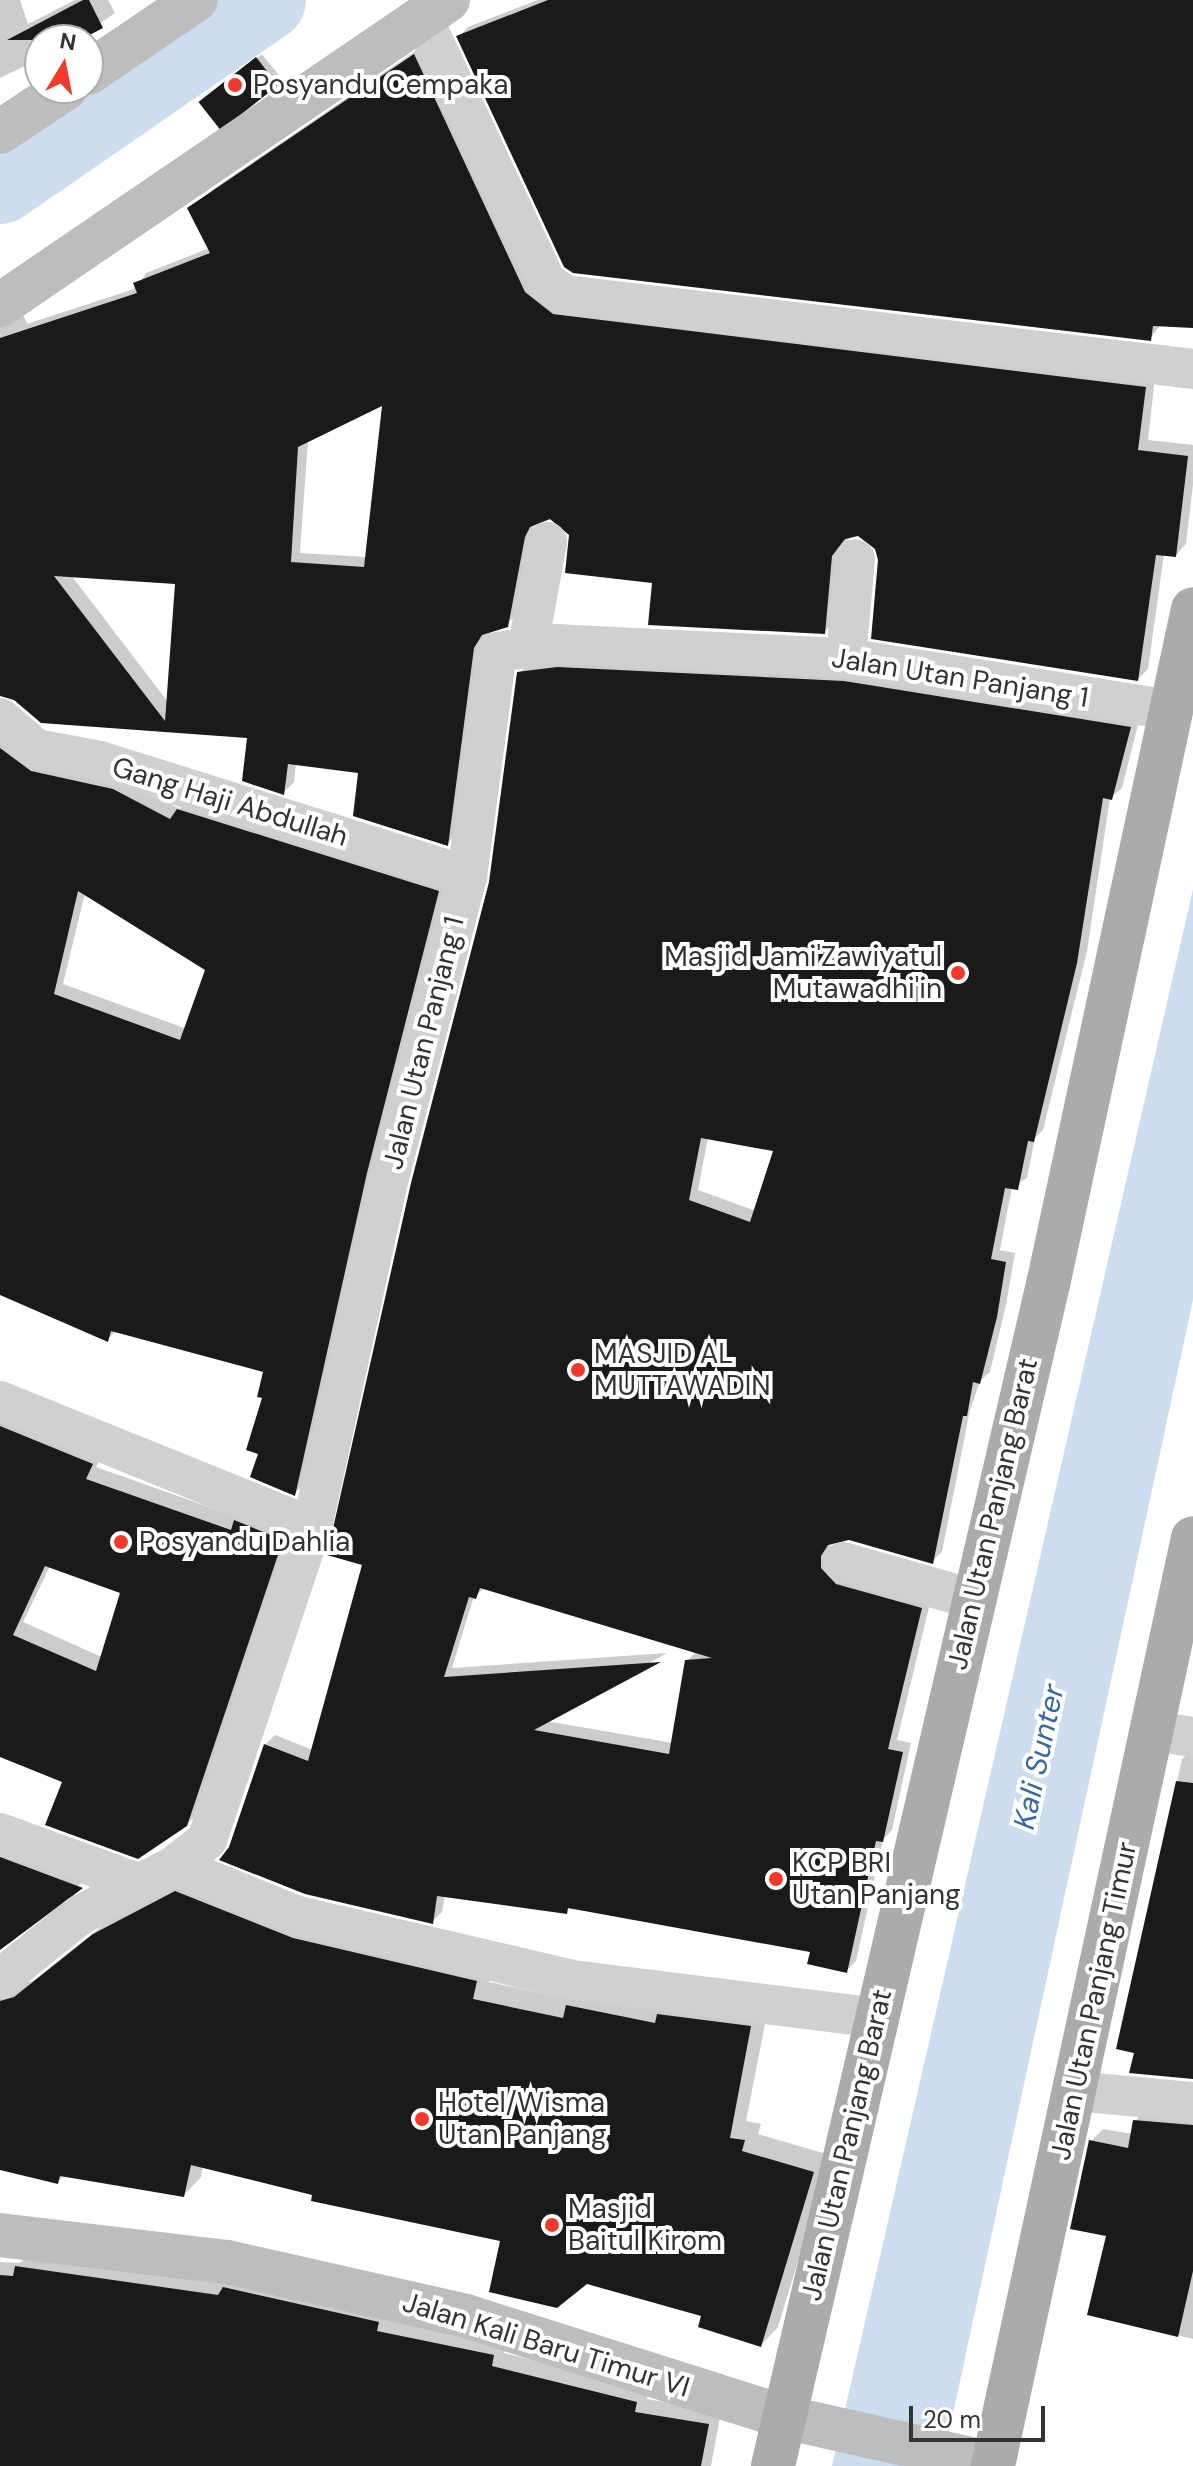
<!DOCTYPE html>
<html>
<head>
<meta charset="utf-8">
<style>
	body { margin:0 }
	#map { position:relative; width:1193px; height:2466px; overflow:hidden; background:#fff; font-family:"DM Sans",sans-serif }
	div>[style] { position:absolute }
	[style*='--x'] { left:calc(var(--x)*1px); top:calc(var(--y)*1px); width:calc(var(--w)*1px); rotate:calc(var(--a)*1deg) }
	.water>* { inset:0; background:#ccddf0 }
	.shadow>* { inset:0; background:#0003 }
	.river>* { height:82px; margin:-41px; padding:0 41px; transform-origin:41px; border-radius:41px; background:#ccddf0 }
	.building>* { inset:0; background:#1a1a1a; transform-origin:0 0 }
	.street>* { height:40px; margin:-20px; padding:0 20px; transform-origin:20px; border-radius:20px; background:#d0d0d0 }
	.secondary>* { height:44px; margin:-22px; padding:0 22px; transform-origin:22px; border-radius:22px; background:#bdbdbd }
	.primary>* { height:44px; margin:-22px; padding:0 22px; transform-origin:22px; border-radius:22px; background:#ababab }
	.dots>* { width:22px; height:22px; translate:-50% -50%; box-sizing:border-box; border:4px solid #fff; border-radius:50% }
	span { translate:-50% -50%; white-space:nowrap; text-align:center; line-height:1.15; -webkit-text-stroke:8px #fff; paint-order:stroke }
	.poi-label { font-size:28px; color:#333 }
	.left { translate:0 -50%; text-align:left }
	.right { translate:-100% -50%; text-align:right }
	.street-label { font-size:28px; color:#333 }
	.water-label { font-size:30px; color:#39689d; font-style:italic }
	.north { position:absolute; left:24px; top:24px; width:80px; height:80px; box-sizing:border-box; background:#fff; border:2px solid #adadad; border-radius:50%; rotate:10deg; font-size:22px; font-weight:700; line-height:32px; text-align:center; color:#333 }
	.north::after { content:''; display:block; margin:auto; width:28px; height:36px; background:#f3392c; clip-path:polygon(50% 0,100% 100%,50% 72%,0 100%) }
	.scale { position:absolute; left:909px; top:2406px; width:136px; height:36px; box-sizing:border-box; border:4px solid #333; border-top:0; padding-left:10px; font-size:24px; line-height:28px; white-space:nowrap; color:#333; -webkit-text-stroke:6px #fff; paint-order:stroke }
</style>
</head>
<body>
<div id="map">
	<div class="water">
		<i style="clip-path:polygon(1193px 889px,1193px 1300px,943px 2460px,941px 2466px,832px 2466px)"></i>
	</div>
	<div class="shadow">
		<i style="clip-path:polygon(0 0,20px 0,28px 24px,75px 0,108px 0,115px 13px,76px 40px,40px 40px,40px 59px,0 78px)"></i>
		<i style="clip-path:polygon(538px 0,1193px 0,1193px 327px,1161px 324px,1150px 339px,459px 36px,468px 27px)"></i>
		<i style="clip-path:polygon(evenodd,424px 45px,535px 281px,1155px 377px,1148px 440px,1193px 445px,1193px 485px,1186px 544px,1176px 555px,1164px 554px,1148px 669px,1138px 679px,880px 560px,870px 539px,856px 534px,842px 544px,835px 622px,824px 632px,655px 581px,570px 533px,562px 522px,540px 518px,534px 525px,518px 615px,484px 637px,457px 833px,447px 844px,360px 771px,296px 763px,294px 782px,284px 792px,249px 736px,0 695px,0 320px,24px 316px,27px 324px,137px 288px,146px 273px,210px 248px,204px 199px,215px 188px,424px 45px,384px 403px,367px 557px,300px 553px,308px 440px,384px 403px,424px 45px,71px 575px,177px 582px,168px 702px,71px 575px)"></i>
		<i style="clip-path:polygon(262px 54px,282px 79px,218px 124px,205px 97px)"></i>
		<i style="clip-path:polygon(evenodd,530px 663px,855px 672px,1140px 717px,1122px 788px,1110px 798px,1087px 951px,1043px 1130px,1035px 1138px,1027px 1178px,1012px 1187px,1000px 1250px,1015px 1253px,1006px 1305px,990px 1372px,980px 1381px,970px 1410px,942px 1552px,932px 1561px,849px 1538px,830px 1545px,830px 1558px,931px 1599px,897px 1740px,911px 1743px,892px 1830px,883px 1840px,856px 1961px,846px 1971px,812px 1951px,668px 1920px,445px 1895px,442px 1912px,432px 1922px,231px 1848px,265px 1745px,275px 1735px,313px 1750px,364px 1564px,491px 882px,519px 673px,530px 663px,708px 1138px,776px 1150px,756px 1211px,698px 1190px,708px 1138px,530px 663px,485px 1588px,697px 1651px,687px 1661px,673px 1743px,546px 1721px,667px 1653px,452px 1668px,474px 1596px,485px 1588px)"></i>
		<i style="clip-path:polygon(evenodd,0 729px,124px 780px,180px 809px,189px 800px,448px 881px,305px 1483px,295px 1493px,261px 1453px,266px 1370px,117px 1330px,107px 1340px,0 1292px,0 729px,85px 893px,207px 969px,187px 1029px,63px 984px,85px 893px)"></i>
		<i style="clip-path:polygon(evenodd,0 1406px,104px 1451px,96px 1467px,240px 1518px,294px 1528px,199px 1812px,186px 1825px,0 1755px,0 1406px,50px 1566px,122px 1592px,102px 1657px,23px 1622px,50px 1566px)"></i>
		<i style="clip-path:polygon(1193px 1749px,1193px 2079px,1132px 2071px,1136px 2052px,1118px 2048px,1182px 1759px)"></i>
		<i style="clip-path:polygon(0 1843px,98px 1870px,0 1948px)"></i>
		<i style="clip-path:polygon(194px 1875px,493px 1964px,489px 1982px,574px 2000px,768px 2009px,746px 2121px,761px 2124px,758px 2134px,830px 2155px,778px 2327px,761px 2345px,704px 2315px,503px 2239px,203px 2166px,201px 2177px,184px 2195px,64px 2175px,57px 2182px,0 2168px,0 1972px,10px 1984px,33px 1981px,112px 1918px)"></i>
		<i style="clip-path:polygon(1148px 2108px,1193px 2110px,1193px 2339px,1090px 2313px,1109px 2234px,1091px 2141px,1103px 2129px,1133px 2134px,1135px 2121px)"></i>
		<i style="clip-path:polygon(30px 2253px,230px 2282px,506px 2342px,504px 2353px,649px 2389px,647px 2399px,721px 2412px,711px 2466px,0 2466px,0 2262px,20px 2263px)"></i>
	</div>
	<div class="river">
		<i style="--x:0;--y:183;--w:322;--a:-34.6"></i>
	</div>
	<div class="building">
		<i style="clip-path:polygon(83px 0,89px 0,103px 28px,80px 40px,7px 40px)"></i>
		<i style="clip-path:polygon(548px 0,1193px 0,1193px 328px,1153px 326px,1151px 341px,573px 273px,564px 267px,456px 36px)"></i>
		<i style="clip-path:polygon(evenodd,414px 54px,525px 292px,553px 314px,1146px 387px,1138px 450px,1188px 456px,1176px 557px,1156px 555px,1138px 681px,871px 639px,878px 560px,875px 549px,858px 536px,845px 539px,832px 556px,825px 634px,648px 625px,652px 583px,565px 573px,569px 535px,550px 519px,530px 527px,525px 537px,508px 627px,482px 635px,474px 648px,448px 846px,353px 816px,358px 773px,288px 764px,284px 795px,242px 781px,247px 738px,41px 723px,14px 700px,0 696px,0 338px,137px 293px,133px 283px,210px 253px,187px 208px,414px 54px,382px 406px,364px 567px,291px 562px,298px 447px,382px 406px,414px 54px,54px 576px,175px 584px,165px 721px,54px 576px)"></i>
		<i style="left:256px;top:57px;width:36px;height:73px;rotate:52deg"></i>
		<i style="clip-path:polygon(evenodd,557px 667px,844px 681px,1131px 727px,1112px 800px,1103px 798px,1077px 963px,1034px 1142px,1028px 1141px,1018px 1190px,1005px 1188px,991px 1259px,1006px 1262px,997px 1317px,980px 1384px,973px 1382px,967px 1416px,963px 1416px,933px 1564px,849px 1540px,828px 1545px,821px 1556px,821px 1568px,836px 1584px,922px 1608px,888px 1749px,903px 1752px,883px 1842px,876px 1841px,847px 1973px,807px 1964px,810px 1952px,568px 1908px,567px 1914px,437px 1896px,433px 1924px,305px 1894px,219px 1860px,229px 1847px,264px 1744px,308px 1761px,362px 1565px,327px 1555px,411px 1183px,489px 882px,517px 672px,557px 667px,701px 1138px,773px 1151px,750px 1222px,689px 1200px,701px 1138px,557px 667px,480px 1588px,712px 1658px,685px 1660px,669px 1754px,534px 1730px,661px 1662px,444px 1677px,469px 1597px,476px 1599px,480px 1588px)"></i>
		<i style="clip-path:polygon(evenodd,0 748px,31px 771px,113px 789px,170px 819px,177px 809px,439px 891px,367px 1173px,295px 1496px,250px 1477px,258px 1454px,246px 1450px,262px 1398px,257px 1397px,263px 1372px,111px 1331px,108px 1342px,0 1295px,0 748px,78px 891px,205px 970px,180px 1040px,54px 994px,78px 891px)"></i>
		<i style="clip-path:polygon(evenodd,0 1426px,93px 1464px,86px 1479px,231px 1530px,234px 1520px,283px 1540px,187px 1826px,138px 1859px,45px 1825px,62px 1782px,0 1757px,0 1426px,45px 1566px,120px 1593px,96px 1671px,13px 1635px,45px 1566px)"></i>
		<i style="clip-path:polygon(1176px 1781px,1193px 1783px,1193px 2079px,1129px 2073px,1134px 2053px,1116px 2049px)"></i>
		<i style="clip-path:polygon(0 1857px,83px 1888px,0 1950px)"></i>
		<i style="clip-path:polygon(175px 1891px,293px 1938px,477px 1981px,473px 1999px,563px 2018px,566px 2005px,655px 2023px,657px 2014px,751px 2026px,730px 2138px,745px 2140px,742px 2151px,814px 2172px,761px 2347px,698px 2327px,701px 2316px,587px 2284px,557px 2308px,489px 2292px,500px 2241px,311px 2201px,312px 2195px,191px 2165px,184px 2197px,60px 2176px,58px 2184px,0 2170px,0 2001px,14px 1997px,93px 1934px)"></i>
		<i style="clip-path:polygon(1133px 2120px,1193px 2125px,1193px 2271px,1178px 2337px,1087px 2315px,1106px 2236px,1070px 2229px,1089px 2140px,1128px 2148px)"></i>
		<i style="clip-path:polygon(15px 2266px,218px 2295px,223px 2287px,379px 2322px,377px 2331px,494px 2355px,492px 2366px,637px 2402px,635px 2412px,709px 2424px,701px 2466px,0 2466px,0 2275px,13px 2276px)"></i>
	</div>
	<div class="street">
		<i style="--x:422;--y:17;--w:293;--a:64.9"></i>
		<i style="--x:546;--y:282;--w:23;--a:34"></i>
		<i style="--x:565;--y:295;--w:632;--a:6.72"></i>
		<i style="--x:528;--y:646;--w:106;--a:-79.6"></i>
		<i style="--x:846;--y:658;--w:99;--a:-84.8"></i>
		<i style="--x:0;--y:718;--w:48;--a:40.7"></i>
		<i style="--x:36;--y:749;--w:65;--a:10.6"></i>
		<i style="--x:100;--y:761;--w:385;--a:17.4"></i>
		<i style="--x:0;--y:1401;--w:336;--a:22"></i>
		<i style="--x:843;--y:1562;--w:135;--a:15.9"></i>
		<i style="--x:1152;--y:1731;--w:41;--a:8.3"></i>
		<i style="--x:0;--y:1833;--w:147;--a:19.9"></i>
		<i style="--x:174;--y:1866;--w:134;--a:22"></i>
		<i style="--x:298;--y:1916;--w:282;--a:13.1"></i>
		<i style="--x:573;--y:1980;--w:305;--a:7.1"></i>
		<i style="--x:0;--y:1979;--w:102;--a:-38.7"></i>
		<i style="--x:80;--y:1915;--w:106;--a:-27.5"></i>
		<i style="--x:174;--y:1866;--w:42;--a:-38.2"></i>
		<i style="--x:207;--y:1840;--w:330;--a:-71.5"></i>
		<i style="--x:312;--y:1527;--w:357;--a:-77.6"></i>
		<i style="--x:389;--y:1178;--w:312;--a:-75.5"></i>
		<i style="--x:467;--y:876;--w:226;--a:-82.4"></i>
		<i style="--x:497;--y:652;--w:60;--a:-7.7"></i>
		<i style="--x:556;--y:644;--w:290;--a:2.8"></i>
		<i style="--x:846;--y:658;--w:329;--a:9.1"></i>
		<i style="--x:1074;--y:2091;--w:120;--a:5.3"></i>
	</div>
	<div class="secondary">
		<i style="--x:88;--y:73;--w:130;--a:-34.1"></i>
		<i style="--x:0;--y:132;--w:79;--a:-33.7"></i>
		<i style="--x:0;--y:305;--w:542;--a:-34.25"></i>
		<i style="--x:0;--y:2235;--w:229;--a:6.8"></i>
		<i style="--x:227;--y:2262;--w:245;--a:12.7"></i>
		<i style="--x:466;--y:2316;--w:334;--a:17.6"></i>
		<i style="--x:784;--y:2417;--w:214;--a:12.7"></i>
	</div>
	<div class="primary">
		<i style="--x:773;--y:2466;--w:1218;--a:-76.9"></i>
		<i style="--x:1049;--y:1280;--w:686;--a:-77.89"></i>
		<i style="--x:993;--y:2466;--w:949;--a:-77.84"></i>
	</div>
	<div class="dots">
		<i style="left:235px;top:85px;background:#f3392c"></i>
		<i style="left:958px;top:973px;background:#f3392c"></i>
		<i style="left:578px;top:1370px;background:#f3392c"></i>
		<i style="left:121px;top:1542px;background:#f3392c"></i>
		<i style="left:776px;top:1879px;background:#f3392c"></i>
		<i style="left:422px;top:2119px;background:#f3392c"></i>
		<i style="left:552px;top:2225px;background:#f3392c"></i>
	</div>
	<div class="poi-label">
		<span class="left" style="left:253px;top:85px">Posyandu Cempaka</span>
		<span class="right" style="left:942px;top:973px">Masjid Jami'Zawiyatul<br>Mutawadhi'in</span>
		<span class="left" style="left:594px;top:1370px">MASJID AL<br>MUTTAWADIN</span>
		<span class="left" style="left:139px;top:1542px">Posyandu Dahlia</span>
		<span class="left" style="left:792px;top:1879px">KCP BRI<br>Utan Panjang</span>
		<span class="left" style="left:438px;top:2119px">Hotel/Wisma<br>Utan Panjang</span>
		<span class="left" style="left:568px;top:2225px">Masjid<br>Baitul Kirom</span>
	</div>
	<div class="street-label">
		<span style="left:960px;top:678px;rotate:9deg">Jalan Utan Panjang 1</span>
		<span style="left:230px;top:802px;rotate:17deg">Gang Haji Abdullah</span>
		<span style="left:424px;top:1043px;rotate:-76deg">Jalan Utan Panjang 1</span>
		<span style="left:993px;top:1514px;rotate:-77deg">Jalan Utan Panjang Barat</span>
		<span style="left:1094px;top:2001px;rotate:-78deg">Jalan Utan Panjang Timur</span>
		<span style="left:847px;top:2145px;rotate:-77deg">Jalan Utan Panjang Barat</span>
		<span style="left:546px;top:2345px;rotate:17deg">Jalan Kali Baru Timur VI</span>
	</div>
	<div class="water-label">
		<span style="left:1039px;top:1757px;rotate:-78deg">Kali Sunter</span>
	</div>
	<div class="north">N</div>
	<div class="scale">20 m</div>
</div>
</body>
</html>
